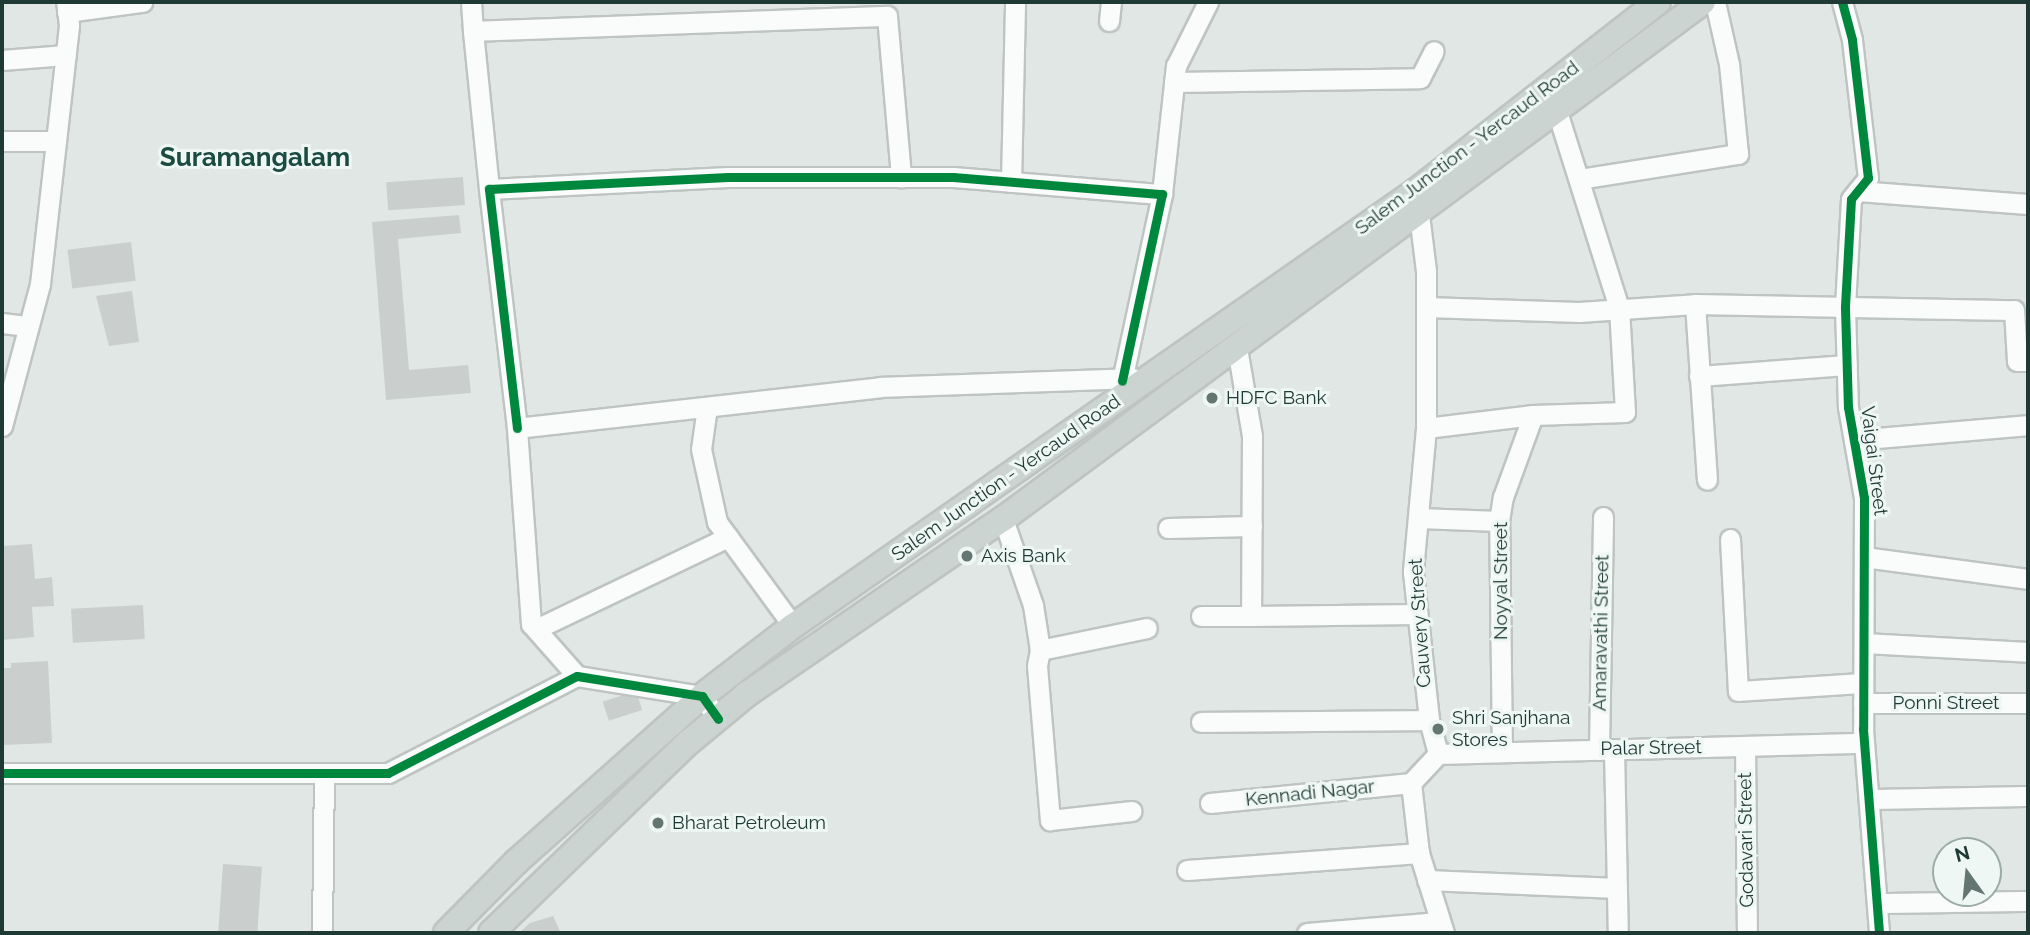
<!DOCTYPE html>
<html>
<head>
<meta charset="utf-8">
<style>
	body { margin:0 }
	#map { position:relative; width:2030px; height:935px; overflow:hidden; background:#e1e7e4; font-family:Raleway,sans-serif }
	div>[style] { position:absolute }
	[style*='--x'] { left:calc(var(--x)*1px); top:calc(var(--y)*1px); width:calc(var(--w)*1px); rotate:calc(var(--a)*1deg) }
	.building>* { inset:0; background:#cacfcd; transform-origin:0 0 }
	.roads { filter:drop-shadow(2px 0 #bec4c1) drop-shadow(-2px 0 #bec4c1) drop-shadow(0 2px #bec4c1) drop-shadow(0 -2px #bec4c1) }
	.minor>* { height:19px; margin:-9.5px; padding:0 9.5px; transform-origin:9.5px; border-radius:9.5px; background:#fafbfb }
	.major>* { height:24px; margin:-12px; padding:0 12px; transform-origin:12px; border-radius:12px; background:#ccd4d2 }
	.cycleway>* { height:9px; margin:-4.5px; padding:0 4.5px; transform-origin:4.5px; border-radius:4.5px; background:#00873e }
	.dots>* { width:19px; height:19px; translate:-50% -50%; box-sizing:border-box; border:4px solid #eef7f3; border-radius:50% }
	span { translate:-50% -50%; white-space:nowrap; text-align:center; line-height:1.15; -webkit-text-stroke:6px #eef7f3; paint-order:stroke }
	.street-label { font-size:19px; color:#1f3934 }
	.poi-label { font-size:19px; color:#1f3934 }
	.left { translate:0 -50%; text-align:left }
	.district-label { font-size:26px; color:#1c4b42; font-weight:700 }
	.frame { position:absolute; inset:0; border:4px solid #1f3934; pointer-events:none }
	.north { position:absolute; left:1932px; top:837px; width:70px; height:70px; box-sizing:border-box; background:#eef7f3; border:2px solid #9baba7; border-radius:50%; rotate:345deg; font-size:19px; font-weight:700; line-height:28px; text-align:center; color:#1f3934 }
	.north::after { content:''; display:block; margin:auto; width:24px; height:32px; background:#637672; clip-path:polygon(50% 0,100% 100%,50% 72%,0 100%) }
</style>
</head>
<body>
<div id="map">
	<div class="building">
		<i style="left:463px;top:177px;width:28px;height:77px;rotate:86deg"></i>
		<i style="clip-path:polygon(459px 215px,461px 233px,398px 239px,409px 370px,468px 365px,471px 393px,386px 400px,372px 222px)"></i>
		<i style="left:131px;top:242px;width:39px;height:64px;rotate:83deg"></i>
		<i style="clip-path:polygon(132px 291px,139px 342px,109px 346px,96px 296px)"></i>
		<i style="clip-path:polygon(32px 544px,35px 579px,52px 577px,54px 606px,32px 607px,34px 637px,2px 640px,2px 546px)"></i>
		<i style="left:143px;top:605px;width:34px;height:72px;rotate:87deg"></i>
		<i style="clip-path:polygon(48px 661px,52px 743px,2px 745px,2px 668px,11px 668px,11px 663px)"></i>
		<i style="left:636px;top:691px;width:20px;height:35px;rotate:72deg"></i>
		<i style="left:223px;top:864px;width:39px;height:69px;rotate:4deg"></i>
		<i style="clip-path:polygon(553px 916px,561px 933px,519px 933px,530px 923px)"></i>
	</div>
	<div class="roads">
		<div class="minor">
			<i style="--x:471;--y:2;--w:29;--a:86"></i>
			<i style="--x:1842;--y:2;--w:39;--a:75"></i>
			<i style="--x:1852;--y:40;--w:139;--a:83.4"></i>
			<i style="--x:1868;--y:178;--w:27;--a:129"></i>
			<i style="--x:1851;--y:199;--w:109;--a:93.2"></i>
			<i style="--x:1845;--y:308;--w:99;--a:88.3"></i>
			<i style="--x:1848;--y:407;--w:92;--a:80"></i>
			<i style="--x:1864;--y:498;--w:231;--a:90.2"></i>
			<i style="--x:1863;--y:729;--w:205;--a:85.5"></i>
			<i style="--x:67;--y:12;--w:76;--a:-7.6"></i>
			<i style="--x:1109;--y:21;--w:19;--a:-84"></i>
			<i style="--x:2;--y:60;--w:64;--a:-4.5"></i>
			<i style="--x:1174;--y:82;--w:246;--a:-0.9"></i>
			<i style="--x:1420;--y:78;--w:30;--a:-63"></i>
			<i style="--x:2;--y:141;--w:54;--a:0"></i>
			<i style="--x:1580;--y:179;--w:160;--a:-9"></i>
			<i style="--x:1738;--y:154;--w:90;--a:-95.7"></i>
			<i style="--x:1729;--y:64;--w:64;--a:-102.7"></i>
			<i style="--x:1011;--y:182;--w:180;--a:-88.7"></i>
			<i style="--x:489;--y:189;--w:159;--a:-95.8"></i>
			<i style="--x:473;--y:31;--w:414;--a:-2.1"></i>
			<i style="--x:887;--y:16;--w:162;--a:85"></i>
			<i style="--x:1858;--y:191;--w:170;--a:4.4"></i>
			<i style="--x:1162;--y:194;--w:129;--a:-83.8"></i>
			<i style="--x:1176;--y:66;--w:72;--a:-63.4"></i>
			<i style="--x:1419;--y:214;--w:57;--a:83"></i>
			<i style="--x:1426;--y:271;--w:157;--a:90"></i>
			<i style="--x:1426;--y:428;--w:145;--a:95.2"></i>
			<i style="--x:1413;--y:572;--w:149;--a:83.8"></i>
			<i style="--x:1429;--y:720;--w:35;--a:75"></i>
			<i style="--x:1438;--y:754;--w:40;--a:133"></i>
			<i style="--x:1411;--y:783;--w:70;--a:83.5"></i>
			<i style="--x:1419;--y:853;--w:84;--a:72.6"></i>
			<i style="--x:1695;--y:304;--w:176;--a:86.1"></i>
			<i style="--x:1426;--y:307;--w:153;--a:1.9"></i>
			<i style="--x:1579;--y:312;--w:116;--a:-3.9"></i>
			<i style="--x:1695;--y:304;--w:319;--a:1.1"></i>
			<i style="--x:2014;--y:310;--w:51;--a:86.6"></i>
			<i style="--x:2017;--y:361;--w:11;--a:0"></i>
			<i style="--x:2;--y:323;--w:26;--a:7"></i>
			<i style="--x:1237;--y:348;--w:89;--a:80.3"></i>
			<i style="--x:1252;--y:436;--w:180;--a:90.3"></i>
			<i style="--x:1251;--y:616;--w:166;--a:-0.7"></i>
			<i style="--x:1699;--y:376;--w:148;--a:-4.3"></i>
			<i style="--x:707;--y:407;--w:42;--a:98.1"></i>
			<i style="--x:701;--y:449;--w:75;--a:77.6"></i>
			<i style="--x:717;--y:522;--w:129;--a:53.8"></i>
			<i style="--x:2;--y:426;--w:147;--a:-75"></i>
			<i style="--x:40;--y:284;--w:261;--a:-83.6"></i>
			<i style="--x:69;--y:25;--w:23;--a:-97"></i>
			<i style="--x:517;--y:428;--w:241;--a:-96.7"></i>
			<i style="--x:489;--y:189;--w:239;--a:-2.9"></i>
			<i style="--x:728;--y:177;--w:225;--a:0"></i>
			<i style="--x:953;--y:177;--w:210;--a:4.7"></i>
			<i style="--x:1162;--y:194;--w:191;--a:102.1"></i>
			<i style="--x:1426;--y:428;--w:108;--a:-6.9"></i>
			<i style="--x:1533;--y:415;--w:92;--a:-1.9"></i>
			<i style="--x:1625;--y:412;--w:104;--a:-93.3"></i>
			<i style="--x:1619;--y:308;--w:207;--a:-107.5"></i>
			<i style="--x:1854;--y:440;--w:175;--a:-4.9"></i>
			<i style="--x:1418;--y:518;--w:81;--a:2.1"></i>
			<i style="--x:1003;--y:519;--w:91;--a:70.8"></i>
			<i style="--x:1033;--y:605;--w:46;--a:81.2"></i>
			<i style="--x:1040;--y:650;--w:16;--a:101"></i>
			<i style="--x:1037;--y:666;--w:155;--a:85.2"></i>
			<i style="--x:1050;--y:820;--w:82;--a:-6.3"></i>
			<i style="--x:1168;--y:528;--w:84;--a:-1.4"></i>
			<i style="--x:1730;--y:539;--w:152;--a:87"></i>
			<i style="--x:1738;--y:691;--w:125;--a:-3.7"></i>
			<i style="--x:1864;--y:557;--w:165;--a:7.6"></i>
			<i style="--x:1201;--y:616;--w:50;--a:0"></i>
			<i style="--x:536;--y:629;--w:213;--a:-25.6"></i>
			<i style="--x:1864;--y:643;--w:164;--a:3.1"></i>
			<i style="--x:1040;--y:650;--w:109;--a:-11.6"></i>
			<i style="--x:577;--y:676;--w:69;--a:-131.5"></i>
			<i style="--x:531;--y:624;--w:196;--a:-94.1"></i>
			<i style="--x:517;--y:428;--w:365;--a:-6.4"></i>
			<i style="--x:880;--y:387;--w:253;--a:-2"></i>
			<i style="--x:1863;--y:703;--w:165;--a:0"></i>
			<i style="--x:1201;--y:722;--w:228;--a:-0.5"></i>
			<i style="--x:1745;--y:746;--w:187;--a:89.4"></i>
			<i style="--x:1614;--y:749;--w:184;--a:88.8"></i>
			<i style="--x:1599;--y:750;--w:233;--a:-89"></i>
			<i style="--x:1502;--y:752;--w:231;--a:-90.7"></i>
			<i style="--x:1499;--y:521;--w:24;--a:-81"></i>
			<i style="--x:1503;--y:497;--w:87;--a:-69.9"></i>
			<i style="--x:1438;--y:754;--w:426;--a:-1.5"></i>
			<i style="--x:2;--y:773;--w:386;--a:0"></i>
			<i style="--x:388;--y:773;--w:212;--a:-27.2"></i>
			<i style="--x:577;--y:676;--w:127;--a:9.1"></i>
			<i style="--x:702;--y:696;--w:28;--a:55"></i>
			<i style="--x:1870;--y:799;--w:158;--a:-1.1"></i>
			<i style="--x:1210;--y:803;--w:202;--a:-5.7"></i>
			<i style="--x:1187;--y:870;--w:233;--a:-4.2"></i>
			<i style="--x:1427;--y:880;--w:190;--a:2.4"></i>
			<i style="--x:1878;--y:903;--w:150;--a:-0.8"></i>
			<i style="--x:322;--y:933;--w:159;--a:-89.3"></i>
			<i style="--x:1307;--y:933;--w:132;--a:-4.8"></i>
		</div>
		<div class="major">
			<i style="--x:446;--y:933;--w:100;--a:-45.4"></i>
			<i style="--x:516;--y:862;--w:249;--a:-41.7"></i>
			<i style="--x:702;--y:696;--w:115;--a:-37.6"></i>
			<i style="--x:793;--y:626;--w:760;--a:-34.92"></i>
			<i style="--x:1416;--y:191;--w:307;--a:-38"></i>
			<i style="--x:491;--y:933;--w:275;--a:-44"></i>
			<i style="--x:689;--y:742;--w:75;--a:-39.6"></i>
			<i style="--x:747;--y:694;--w:310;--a:-34.4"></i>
			<i style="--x:1003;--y:519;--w:870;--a:-36.45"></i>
		</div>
	</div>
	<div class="cycleway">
		<i style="--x:1842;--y:2;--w:39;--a:75"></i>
		<i style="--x:1852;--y:40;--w:139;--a:83.4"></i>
		<i style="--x:1868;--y:178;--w:27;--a:129"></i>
		<i style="--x:1851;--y:199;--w:109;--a:93.2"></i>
		<i style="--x:1845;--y:308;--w:99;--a:88.3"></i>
		<i style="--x:1848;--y:407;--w:92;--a:80"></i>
		<i style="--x:1864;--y:498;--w:231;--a:90.2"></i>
		<i style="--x:1863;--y:729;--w:205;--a:85.5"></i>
		<i style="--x:517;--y:428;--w:241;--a:-96.7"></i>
		<i style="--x:489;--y:189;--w:239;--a:-2.9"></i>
		<i style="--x:728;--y:177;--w:225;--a:0"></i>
		<i style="--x:953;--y:177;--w:210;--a:4.7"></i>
		<i style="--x:1162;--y:194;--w:191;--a:102.1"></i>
		<i style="--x:2;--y:773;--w:386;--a:0"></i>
		<i style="--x:388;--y:773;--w:212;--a:-27.2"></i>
		<i style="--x:577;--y:676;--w:127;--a:9.1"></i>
		<i style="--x:702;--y:696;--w:28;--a:55"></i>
	</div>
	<div class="dots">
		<i style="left:1212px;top:398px;background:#637672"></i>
		<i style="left:967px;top:556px;background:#637672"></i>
		<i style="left:1438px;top:729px;background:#637672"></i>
		<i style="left:658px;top:823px;background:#637672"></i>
	</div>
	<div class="street-label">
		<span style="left:1467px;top:148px;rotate:-37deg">Salem Junction - Yercaud Road</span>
		<span style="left:1874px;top:461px;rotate:83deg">Vaigai Street</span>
		<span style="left:1006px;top:478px;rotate:-35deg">Salem Junction - Yercaud Road</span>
		<span style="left:1501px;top:581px;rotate:-90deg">Noyyal Street</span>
		<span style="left:1420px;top:623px;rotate:-94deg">Cauvery Street</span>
		<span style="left:1601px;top:633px;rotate:-89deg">Amaravathi Street</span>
		<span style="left:1946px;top:703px">Ponni Street</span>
		<span style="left:1651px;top:748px;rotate:-1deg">Palar Street</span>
		<span style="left:1310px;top:793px;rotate:-6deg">Kennadi Nagar</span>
		<span style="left:1746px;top:840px;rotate:-91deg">Godavari Street</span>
	</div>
	<div class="poi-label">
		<span class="left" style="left:1226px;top:398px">HDFC Bank</span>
		<span class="left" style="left:981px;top:556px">Axis Bank</span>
		<span class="left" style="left:1452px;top:729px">Shri Sanjhana<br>Stores</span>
		<span class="left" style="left:672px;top:823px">Bharat Petroleum</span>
	</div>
	<div class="district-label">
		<span style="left:255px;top:158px">Suramangalam</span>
	</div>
	<div class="frame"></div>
	<div class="north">N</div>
</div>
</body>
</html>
